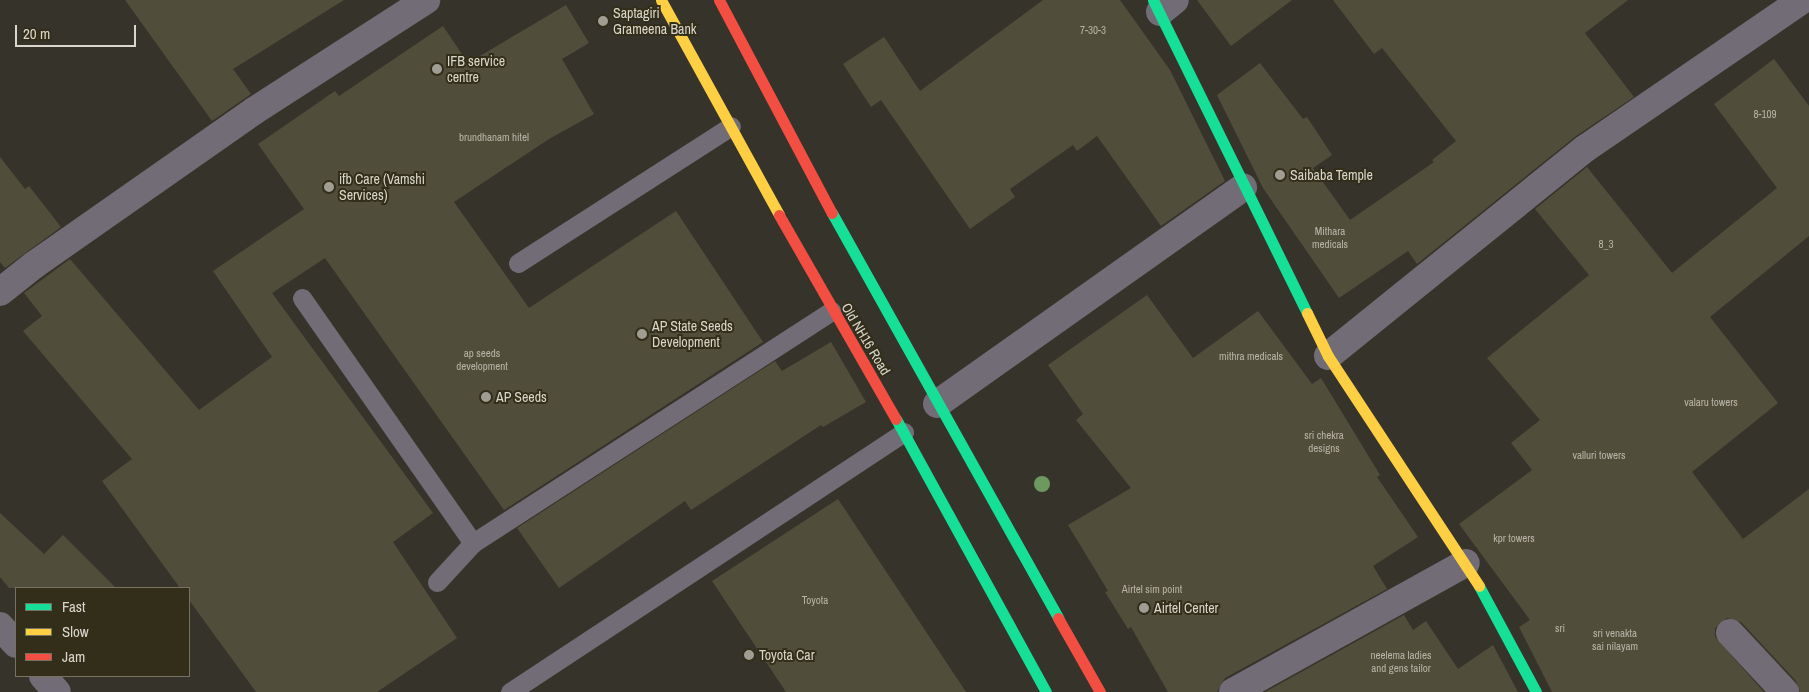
<!DOCTYPE html>
<html>
<head>
<meta charset="utf-8">
<style>
	body { margin:0 }
	#map { position:relative; width:1809px; height:692px; overflow:hidden; background:#36342a; font-family:"Archivo Narrow",sans-serif }
	div>[style] { position:absolute }
	[style*='--x'] { left:calc(var(--x)*1px); top:calc(var(--y)*1px); width:calc(var(--w)*1px); rotate:calc(var(--a)*1deg) }
	.building>* { inset:0; background:#514d3b }
	.lane>* { height:19px; margin:-9.5px; padding:0 9.5px; transform-origin:9.5px; border-radius:9.5px; background:#716c75 }
	.street>* { height:28px; margin:-14px; padding:0 14px; transform-origin:14px; border-radius:14px; background:#716c75 }
	.fast>* { height:11px; margin:-5.5px; padding:0 5.5px; transform-origin:5.5px; border-radius:5.5px; background:#16e098 }
	.slow>* { height:11px; margin:-5.5px; padding:0 5.5px; transform-origin:5.5px; border-radius:5.5px; background:#ffcf43 }
	.jam>* { height:11px; margin:-5.5px; padding:0 5.5px; transform-origin:5.5px; border-radius:5.5px; background:#f24e42 }
	.trees>* { width:16px; height:16px; margin:-8px; border-radius:50%; background:#6d985f }
	.dots>* { width:14px; height:14px; translate:-50% -50%; box-sizing:border-box; border:2px solid #322e1a; border-radius:50% }
	span { translate:-50% -50%; white-space:nowrap; text-align:center; line-height:1.15; -webkit-text-stroke:4px #322e1a; paint-order:stroke }
	.number-label { font-size:11px; color:#b7b4a7 }
	.number-label span { -webkit-text-stroke-width:0 }
	.poi-label { font-size:14px; color:#d9d7cb }
	.left { translate:0 -50%; text-align:left }
	.street-label { font-size:14px; color:#d9d7cb }
	.legend { position:absolute; left:15px; top:587px; width:175px; height:90px; box-sizing:border-box; background:#322e1a; border:1px solid #757261; margin:0; padding:6px 9px; list-style:none; font-size:15px; color:#d9d7cb }
	.legend li { display:flex; align-items:center; gap:10px; height:25px }
	.legend b { width:25px; border:1px solid #757261 }
	.scale { position:absolute; left:15px; top:25px; width:121px; height:22px; box-sizing:border-box; border:2px solid #d9d7cb; border-top:0; padding-left:6px; font-size:15px; line-height:18px; white-space:nowrap; color:#d9d7cb; -webkit-text-stroke:4px #322e1a; paint-order:stroke }
</style>
</head>
<body>
<div id="map">
	<div class="building">
		<i style="clip-path:polygon(125px 0,344px 0,233px 69px,251px 94px,212px 121px)"></i>
		<i style="clip-path:polygon(1043px 0,1120px 0,1170px 70px,1225px 181px,1161px 226px,1097px 136px,1077px 151px,1073px 145px,1010px 189px,1015px 197px,970px 229px,881px 100px,871px 107px,843px 64px,884px 37px,920px 91px)"></i>
		<i style="clip-path:polygon(1197px 0,1292px 0,1231px 46px)"></i>
		<i style="clip-path:polygon(1333px 0,1628px 0,1585px 33px,1634px 97px,1576px 136px,1417px 264px,1408px 251px,1339px 298px,1263px 188px,1217px 95px,1260px 63px,1303px 119px,1307px 117px,1332px 155px,1313px 168px,1350px 220px,1434px 162px,1432px 160px,1456px 141px,1382px 48px,1374px 54px)"></i>
		<i style="clip-path:polygon(566px 5px,589px 43px,562px 59px,594px 114px,549px 139px,454px 202px,529px 308px,676px 211px,763px 342px,504px 510px,325px 258px,272px 293px,433px 513px,393px 542px,457px 638px,377px 692px,256px 692px,189px 600px,189px 588px,180px 588px,102px 481px,132px 459px,23px 331px,42px 316px,24px 293px,70px 259px,199px 410px,272px 357px,213px 271px,304px 209px,258px 144px,335px 91px,339px 96px,443px 26px,468px 63px)"></i>
		<i style="clip-path:polygon(1774px 59px,1809px 106px,1809px 236px,1710px 317px,1778px 403px,1692px 472px,1743px 539px,1809px 489px,1809px 692px,1800px 692px,1796px 681px,1741px 622px,1727px 618px,1715px 628px,1715px 637px,1764px 692px,1552px 692px,1519px 627px,1530px 620px,1459px 524px,1532px 470px,1511px 443px,1540px 420px,1487px 358px,1589px 275px,1535px 209px,1587px 167px,1672px 273px,1777px 188px,1714px 104px)"></i>
		<i style="clip-path:polygon(0 157px,25px 189px,29px 186px,61px 227px,5px 268px,0 262px)"></i>
		<i style="clip-path:polygon(1147px 295px,1193px 358px,1258px 311px,1312px 384px,1321px 378px,1380px 475px,1377px 477px,1418px 537px,1373px 566px,1387px 589px,1225px 678px,1217px 692px,1168px 692px,1131px 627px,1128px 629px,1105px 592px,1108px 591px,1068px 525px,1131px 488px,1076px 420px,1083px 414px,1048px 365px)"></i>
		<i style="clip-path:polygon(831px 342px,866px 402px,823px 427px,821px 425px,691px 510px,685px 501px,559px 588px,517px 528px,775px 361px,782px 371px)"></i>
		<i style="clip-path:polygon(838px 499px,966px 692px,786px 692px,712px 581px)"></i>
		<i style="clip-path:polygon(0 513px,44px 554px,63px 535px,116px 588px,9px 588px,0 577px)"></i>
		<i style="clip-path:polygon(1404px 615px,1413px 630px,1426px 621px,1458px 669px,1493px 645px,1518px 692px,1265px 692px)"></i>
	</div>
	<div class="lane">
		<i style="--x:518;--y:263;--w:253;--a:-32.7"></i>
		<i style="--x:302;--y:298;--w:299;--a:55.1"></i>
		<i style="--x:437;--y:582;--w:53;--a:-47.3"></i>
		<i style="--x:473;--y:543;--w:427;--a:-32.9"></i>
		<i style="--x:510;--y:692;--w:472;--a:-33.4"></i>
	</div>
	<div class="street">
		<i style="--x:1160;--y:12;--w:19;--a:-39"></i>
		<i style="--x:0;--y:292;--w:43;--a:-38.5"></i>
		<i style="--x:34;--y:265;--w:269;--a:-35"></i>
		<i style="--x:254;--y:111;--w:205;--a:-32.8"></i>
		<i style="--x:1328;--y:356;--w:331;--a:-38.9"></i>
		<i style="--x:1586;--y:148;--w:262;--a:-34.4"></i>
		<i style="--x:937;--y:404;--w:375;--a:-35.3"></i>
		<i style="--x:0;--y:626;--w:24;--a:48"></i>
		<i style="--x:1730;--y:633;--w:81;--a:47"></i>
		<i style="--x:43;--y:676;--w:21;--a:49"></i>
		<i style="--x:1233;--y:692;--w:266;--a:-29"></i>
	</div>
	<div class="fast">
		<i style="--x:1153;--y:0;--w:349;--a:63.8"></i>
		<i style="--x:832;--y:213;--w:464;--a:60.8"></i>
		<i style="--x:896;--y:419;--w:311;--a:61.2"></i>
		<i style="--x:1479;--y:586;--w:120;--a:61.7"></i>
	</div>
	<div class="slow">
		<i style="--x:661;--y:0;--w:245;--a:61.2"></i>
		<i style="--x:1307;--y:313;--w:48;--a:64"></i>
		<i style="--x:1328;--y:356;--w:275;--a:56.7"></i>
	</div>
	<div class="jam">
		<i style="--x:719;--y:0;--w:241;--a:62.1"></i>
		<i style="--x:779;--y:215;--w:235;--a:60.2"></i>
		<i style="--x:1058;--y:618;--w:85;--a:60.4"></i>
	</div>
	<div class="trees">
		<i style="left:1042px;top:484px"></i>
	</div>
	<div class="dots">
		<i style="left:603px;top:21px;background:#a09e93"></i>
		<i style="left:437px;top:69px;background:#a09e93"></i>
		<i style="left:1280px;top:175px;background:#a09e93"></i>
		<i style="left:329px;top:187px;background:#a09e93"></i>
		<i style="left:642px;top:334px;background:#a09e93"></i>
		<i style="left:486px;top:397px;background:#a09e93"></i>
		<i style="left:1144px;top:608px;background:#a09e93"></i>
		<i style="left:749px;top:655px;background:#a09e93"></i>
	</div>
	<div class="number-label">
		<span style="left:1093px;top:30px">7-30-3</span>
		<span style="left:1765px;top:114px">8-109</span>
		<span style="left:494px;top:137px">brundhanam hitel</span>
		<span style="left:1330px;top:238px">Mithara<br>medicals</span>
		<span style="left:1606px;top:244px">8_3</span>
		<span style="left:482px;top:360px">ap seeds<br>development</span>
		<span style="left:1251px;top:356px">mithra medicals</span>
		<span style="left:1711px;top:402px">valaru towers</span>
		<span style="left:1324px;top:442px">sri chekra<br>designs</span>
		<span style="left:1599px;top:455px">valluri towers</span>
		<span style="left:1514px;top:538px">kpr towers</span>
		<span style="left:1152px;top:589px">Airtel sim point</span>
		<span style="left:815px;top:600px">Toyota</span>
		<span style="left:1560px;top:628px">sri</span>
		<span style="left:1615px;top:640px">sri venakta<br>sai nilayam</span>
		<span style="left:1401px;top:662px">neelema ladies<br>and gens tailor</span>
	</div>
	<div class="poi-label">
		<span class="left" style="left:613px;top:21px">Saptagiri<br>Grameena Bank</span>
		<span class="left" style="left:447px;top:69px">IFB service<br>centre</span>
		<span class="left" style="left:1290px;top:175px">Saibaba Temple</span>
		<span class="left" style="left:339px;top:187px">ifb Care (Vamshi<br>Services)</span>
		<span class="left" style="left:652px;top:334px">AP State Seeds<br>Development</span>
		<span class="left" style="left:496px;top:397px">AP Seeds</span>
		<span class="left" style="left:1154px;top:608px">Airtel Center</span>
		<span class="left" style="left:759px;top:655px">Toyota Car</span>
	</div>
	<div class="street-label">
		<span style="left:866px;top:339px;rotate:59deg">Old NH16 Road</span>
	</div>
	<ul class="legend">
	<li><b style="height:6px;background:#16e098"></b>Fast</li>
	<li><b style="height:6px;background:#ffcf43"></b>Slow</li>
	<li><b style="height:6px;background:#f24e42"></b>Jam</li>
	</ul>
	<div class="scale">20 m</div>
</div>
</body>
</html>
